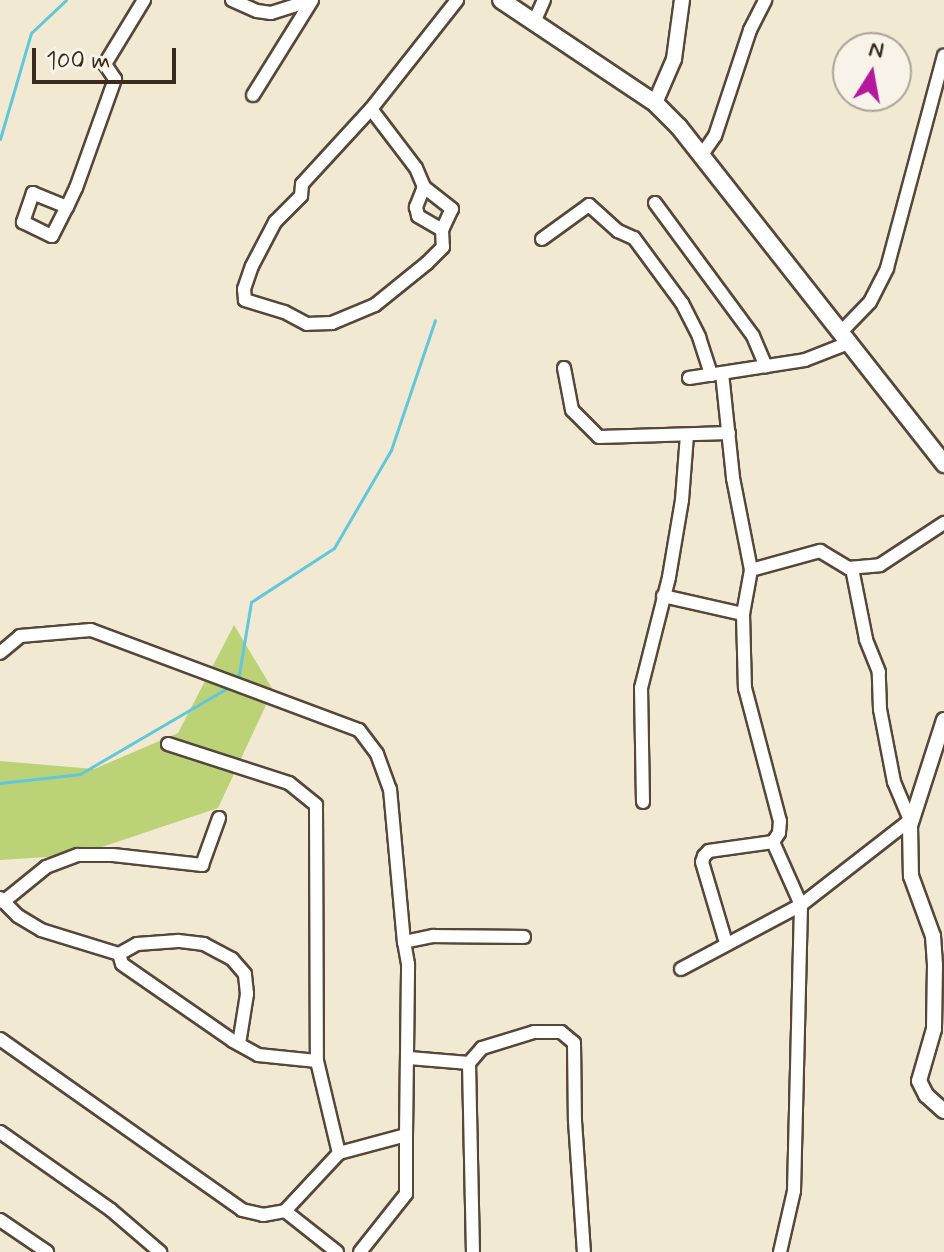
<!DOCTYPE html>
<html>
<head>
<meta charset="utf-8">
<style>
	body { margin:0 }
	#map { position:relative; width:944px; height:1252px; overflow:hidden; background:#f1e9d1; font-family:Mynerve,sans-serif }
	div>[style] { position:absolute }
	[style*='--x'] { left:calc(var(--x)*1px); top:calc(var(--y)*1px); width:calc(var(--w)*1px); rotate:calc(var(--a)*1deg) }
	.green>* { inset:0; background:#bcd276 }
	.stream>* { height:3px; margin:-1.5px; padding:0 1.5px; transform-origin:1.5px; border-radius:1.5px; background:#60c7dd }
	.roads { filter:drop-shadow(2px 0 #564739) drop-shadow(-2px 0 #564739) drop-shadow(0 2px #564739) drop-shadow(0 -2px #564739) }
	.minor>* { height:12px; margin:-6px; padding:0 6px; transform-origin:6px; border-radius:6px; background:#fff }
	.tertiary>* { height:14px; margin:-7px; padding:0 7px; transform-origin:7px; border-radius:7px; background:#fff }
	.secondary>* { height:16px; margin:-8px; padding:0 8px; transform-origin:8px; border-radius:8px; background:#fff }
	span { translate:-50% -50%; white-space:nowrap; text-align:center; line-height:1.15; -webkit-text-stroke:8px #f7f3e8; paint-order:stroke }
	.north { position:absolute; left:832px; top:32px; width:80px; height:80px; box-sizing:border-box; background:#f7f3e8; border:2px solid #aca397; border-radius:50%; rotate:11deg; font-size:22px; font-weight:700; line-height:32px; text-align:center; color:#3b2a1e }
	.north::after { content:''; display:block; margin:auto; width:28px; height:36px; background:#b5179e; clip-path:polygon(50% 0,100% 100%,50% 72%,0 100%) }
	.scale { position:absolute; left:32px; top:48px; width:144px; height:36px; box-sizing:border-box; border:4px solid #3b2a1e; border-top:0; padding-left:10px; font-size:24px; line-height:28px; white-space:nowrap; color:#3b2a1e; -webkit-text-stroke:6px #f7f3e8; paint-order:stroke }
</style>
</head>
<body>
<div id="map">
	<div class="green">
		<i style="clip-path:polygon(234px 625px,273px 690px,218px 808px,78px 855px,0 860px,0 761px,94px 769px,178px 733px)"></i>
	</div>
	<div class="stream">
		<i style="--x:0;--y:139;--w:110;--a:-73.7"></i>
		<i style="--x:31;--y:33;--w:48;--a:-43.3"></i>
		<i style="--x:238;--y:680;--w:79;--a:-80.5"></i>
		<i style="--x:251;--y:602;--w:99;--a:-33"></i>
		<i style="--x:334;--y:548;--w:113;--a:-59.8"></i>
		<i style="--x:391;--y:450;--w:137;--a:-71.3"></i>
		<i style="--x:0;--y:783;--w:81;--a:-6.4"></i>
		<i style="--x:80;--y:774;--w:173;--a:-30.3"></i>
	</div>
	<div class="roads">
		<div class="minor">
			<i style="--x:232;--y:0;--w:27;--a:24"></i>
			<i style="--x:257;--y:11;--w:14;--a:8"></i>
			<i style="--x:271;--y:13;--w:43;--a:-17.6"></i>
			<i style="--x:535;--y:20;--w:22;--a:-66"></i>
			<i style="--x:253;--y:95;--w:110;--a:-58.1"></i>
			<i style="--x:371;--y:109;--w:74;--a:52.7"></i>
			<i style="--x:416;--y:168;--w:21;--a:67"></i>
			<i style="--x:424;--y:187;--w:22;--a:112"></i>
			<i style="--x:416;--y:207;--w:9;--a:77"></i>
			<i style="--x:418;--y:216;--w:28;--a:30"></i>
			<i style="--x:442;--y:230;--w:23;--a:-65"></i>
			<i style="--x:452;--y:209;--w:36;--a:-142"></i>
			<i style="--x:703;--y:153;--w:21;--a:-55"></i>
			<i style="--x:715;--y:136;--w:112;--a:-71.7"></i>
			<i style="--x:750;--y:30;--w:34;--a:-63"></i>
			<i style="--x:655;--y:203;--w:165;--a:53.6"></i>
			<i style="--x:753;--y:336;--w:33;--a:67"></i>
			<i style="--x:67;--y:207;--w:37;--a:-158"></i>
			<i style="--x:33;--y:193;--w:31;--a:109"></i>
			<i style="--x:23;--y:222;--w:32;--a:26"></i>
			<i style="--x:52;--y:236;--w:33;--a:-63"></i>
			<i style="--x:67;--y:207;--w:21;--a:-65"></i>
			<i style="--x:76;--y:188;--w:116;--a:-70.3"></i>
			<i style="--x:115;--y:79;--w:18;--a:-124"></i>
			<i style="--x:105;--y:64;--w:75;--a:-58.6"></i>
			<i style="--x:442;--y:230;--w:17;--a:87"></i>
			<i style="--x:443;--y:247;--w:23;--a:135"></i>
			<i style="--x:427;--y:263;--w:67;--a:141.1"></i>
			<i style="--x:375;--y:305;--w:47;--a:157.3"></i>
			<i style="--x:332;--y:323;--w:25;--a:178"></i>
			<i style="--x:307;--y:324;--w:26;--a:-152"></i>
			<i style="--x:284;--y:312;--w:41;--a:-162.9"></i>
			<i style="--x:245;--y:300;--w:11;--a:-95"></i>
			<i style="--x:244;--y:289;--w:24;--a:-71"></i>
			<i style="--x:252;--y:266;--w:50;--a:-62.4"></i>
			<i style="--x:275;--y:222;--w:37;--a:-45"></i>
			<i style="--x:301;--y:196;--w:12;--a:-85"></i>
			<i style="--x:302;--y:184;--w:102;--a:-47.4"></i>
			<i style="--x:371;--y:109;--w:139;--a:-51.7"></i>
			<i style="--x:542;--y:239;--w:58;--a:-35.9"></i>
			<i style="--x:589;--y:205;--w:39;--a:42"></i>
			<i style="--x:618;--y:231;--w:17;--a:24"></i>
			<i style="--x:634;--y:238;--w:81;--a:53.6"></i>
			<i style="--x:682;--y:303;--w:38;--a:63"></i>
			<i style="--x:699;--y:337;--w:40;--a:72"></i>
			<i style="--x:842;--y:331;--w:40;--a:-46"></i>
			<i style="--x:870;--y:302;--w:38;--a:-63"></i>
			<i style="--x:887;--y:268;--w:220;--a:-75"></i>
			<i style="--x:564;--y:368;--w:43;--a:79.2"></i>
			<i style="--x:572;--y:410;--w:38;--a:45"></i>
			<i style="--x:599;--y:437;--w:130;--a:-1.8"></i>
			<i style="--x:722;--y:373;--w:106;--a:84"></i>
			<i style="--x:733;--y:478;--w:94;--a:78.9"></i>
			<i style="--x:751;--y:570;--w:45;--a:100.3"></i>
			<i style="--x:743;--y:614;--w:74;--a:88.5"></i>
			<i style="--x:745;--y:688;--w:138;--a:75.3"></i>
			<i style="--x:780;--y:821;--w:12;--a:95"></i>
			<i style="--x:779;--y:833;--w:11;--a:124"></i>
			<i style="--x:773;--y:842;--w:65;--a:172"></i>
			<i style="--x:709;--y:851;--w:7;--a:135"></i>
			<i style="--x:704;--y:856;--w:6;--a:108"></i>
			<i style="--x:702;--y:862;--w:84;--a:73.5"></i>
			<i style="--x:689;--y:378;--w:117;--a:-8.8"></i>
			<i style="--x:805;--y:360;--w:49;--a:-21.4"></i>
			<i style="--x:751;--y:570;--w:72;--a:-15.4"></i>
			<i style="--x:820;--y:551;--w:33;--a:31"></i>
			<i style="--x:848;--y:568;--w:32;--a:-5"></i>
			<i style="--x:880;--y:565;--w:77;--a:-33.3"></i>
			<i style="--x:663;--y:596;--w:82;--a:12.7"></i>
			<i style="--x:0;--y:653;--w:26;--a:-40"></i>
			<i style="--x:20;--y:636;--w:71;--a:-4.8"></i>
			<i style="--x:91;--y:630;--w:286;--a:20.5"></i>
			<i style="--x:359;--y:730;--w:30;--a:53"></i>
			<i style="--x:377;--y:754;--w:37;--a:70"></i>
			<i style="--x:390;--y:789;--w:154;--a:84.8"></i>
			<i style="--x:168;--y:744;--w:127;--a:17.9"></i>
			<i style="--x:289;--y:783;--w:35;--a:39"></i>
			<i style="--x:316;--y:805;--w:256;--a:89.8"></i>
			<i style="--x:317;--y:1061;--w:95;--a:76.6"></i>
			<i style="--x:643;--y:802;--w:114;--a:-91"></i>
			<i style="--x:641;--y:688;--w:114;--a:-75.8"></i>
			<i style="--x:669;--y:577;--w:78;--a:-80.4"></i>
			<i style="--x:682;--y:500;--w:65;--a:-85.6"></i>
			<i style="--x:773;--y:842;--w:69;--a:66"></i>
			<i style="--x:801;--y:905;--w:286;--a:91.4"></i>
			<i style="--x:794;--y:1191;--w:63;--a:102.9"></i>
			<i style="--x:0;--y:898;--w:25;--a:45"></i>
			<i style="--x:18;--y:916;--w:27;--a:31"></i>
			<i style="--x:41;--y:930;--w:82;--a:17.1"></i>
			<i style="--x:3;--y:902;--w:55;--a:-39.1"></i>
			<i style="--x:46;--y:867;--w:34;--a:-21"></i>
			<i style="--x:78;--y:855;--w:35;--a:0"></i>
			<i style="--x:113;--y:855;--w:90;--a:6.4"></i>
			<i style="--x:202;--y:865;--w:50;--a:-70.1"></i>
			<i style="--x:681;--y:969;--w:136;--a:-28.1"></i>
			<i style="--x:801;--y:905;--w:138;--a:-37.9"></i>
			<i style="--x:910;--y:820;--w:41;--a:-112.8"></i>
			<i style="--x:894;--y:782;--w:74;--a:-100.9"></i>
			<i style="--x:880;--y:709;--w:37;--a:-92"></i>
			<i style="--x:879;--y:672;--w:35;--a:-112"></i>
			<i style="--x:866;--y:639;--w:72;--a:-101.2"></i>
			<i style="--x:0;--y:1039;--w:296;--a:35.2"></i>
			<i style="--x:242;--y:1210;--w:22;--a:13"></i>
			<i style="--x:263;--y:1215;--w:22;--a:-10"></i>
			<i style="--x:239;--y:1044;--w:51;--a:-80.9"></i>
			<i style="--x:247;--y:994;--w:20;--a:-96"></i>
			<i style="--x:245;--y:974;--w:20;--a:-131"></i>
			<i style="--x:232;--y:959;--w:32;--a:-152"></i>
			<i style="--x:204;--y:944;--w:26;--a:-173"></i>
			<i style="--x:178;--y:941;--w:41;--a:175.8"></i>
			<i style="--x:137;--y:944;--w:21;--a:151"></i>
			<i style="--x:119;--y:954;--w:10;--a:73"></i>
			<i style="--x:122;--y:964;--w:135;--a:34.7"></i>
			<i style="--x:233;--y:1041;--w:29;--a:29"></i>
			<i style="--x:258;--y:1055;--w:59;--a:5.8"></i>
			<i style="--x:409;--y:1058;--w:60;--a:4.8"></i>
			<i style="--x:469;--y:1063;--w:20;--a:-49"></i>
			<i style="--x:482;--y:1048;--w:54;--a:-17.1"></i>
			<i style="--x:534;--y:1032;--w:27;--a:0"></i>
			<i style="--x:561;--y:1032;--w:17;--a:40"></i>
			<i style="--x:574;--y:1043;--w:78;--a:89.3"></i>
			<i style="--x:575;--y:1121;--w:131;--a:86.1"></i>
			<i style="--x:469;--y:1063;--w:189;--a:88.8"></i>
			<i style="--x:0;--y:1132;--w:136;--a:35.1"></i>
			<i style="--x:111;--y:1210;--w:65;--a:40.6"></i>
			<i style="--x:0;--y:1220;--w:57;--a:34.2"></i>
			<i style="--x:337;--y:1252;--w:66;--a:-141.7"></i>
			<i style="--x:285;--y:1211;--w:79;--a:-47"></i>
			<i style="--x:339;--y:1153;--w:69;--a:-15"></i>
			<i style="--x:406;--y:1135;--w:171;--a:-89.3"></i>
			<i style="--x:408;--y:964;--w:22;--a:-100"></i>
			<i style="--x:404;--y:942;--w:30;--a:-12"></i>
			<i style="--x:433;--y:936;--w:91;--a:0.6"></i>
			<i style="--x:360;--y:1252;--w:74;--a:-51.6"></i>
			<i style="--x:406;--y:1194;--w:59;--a:-90"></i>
		</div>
		<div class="tertiary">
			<i style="--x:655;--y:103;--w:48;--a:-66.6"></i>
			<i style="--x:674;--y:59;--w:60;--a:-82.3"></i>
			<i style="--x:944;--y:720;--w:111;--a:107.8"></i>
			<i style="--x:910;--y:826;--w:50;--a:88.9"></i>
			<i style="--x:911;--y:876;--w:64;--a:69.9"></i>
			<i style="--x:933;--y:936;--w:29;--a:86"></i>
			<i style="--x:935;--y:965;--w:64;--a:90.9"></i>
			<i style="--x:934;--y:1029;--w:54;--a:106.1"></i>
			<i style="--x:919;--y:1081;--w:16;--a:63"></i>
			<i style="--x:926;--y:1095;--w:24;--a:42"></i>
		</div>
		<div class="secondary">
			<i style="--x:501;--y:0;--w:185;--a:33.8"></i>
			<i style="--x:655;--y:103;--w:34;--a:45"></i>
			<i style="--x:679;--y:127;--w:429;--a:51.8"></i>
		</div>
	</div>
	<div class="north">N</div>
	<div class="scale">100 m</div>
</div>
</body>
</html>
